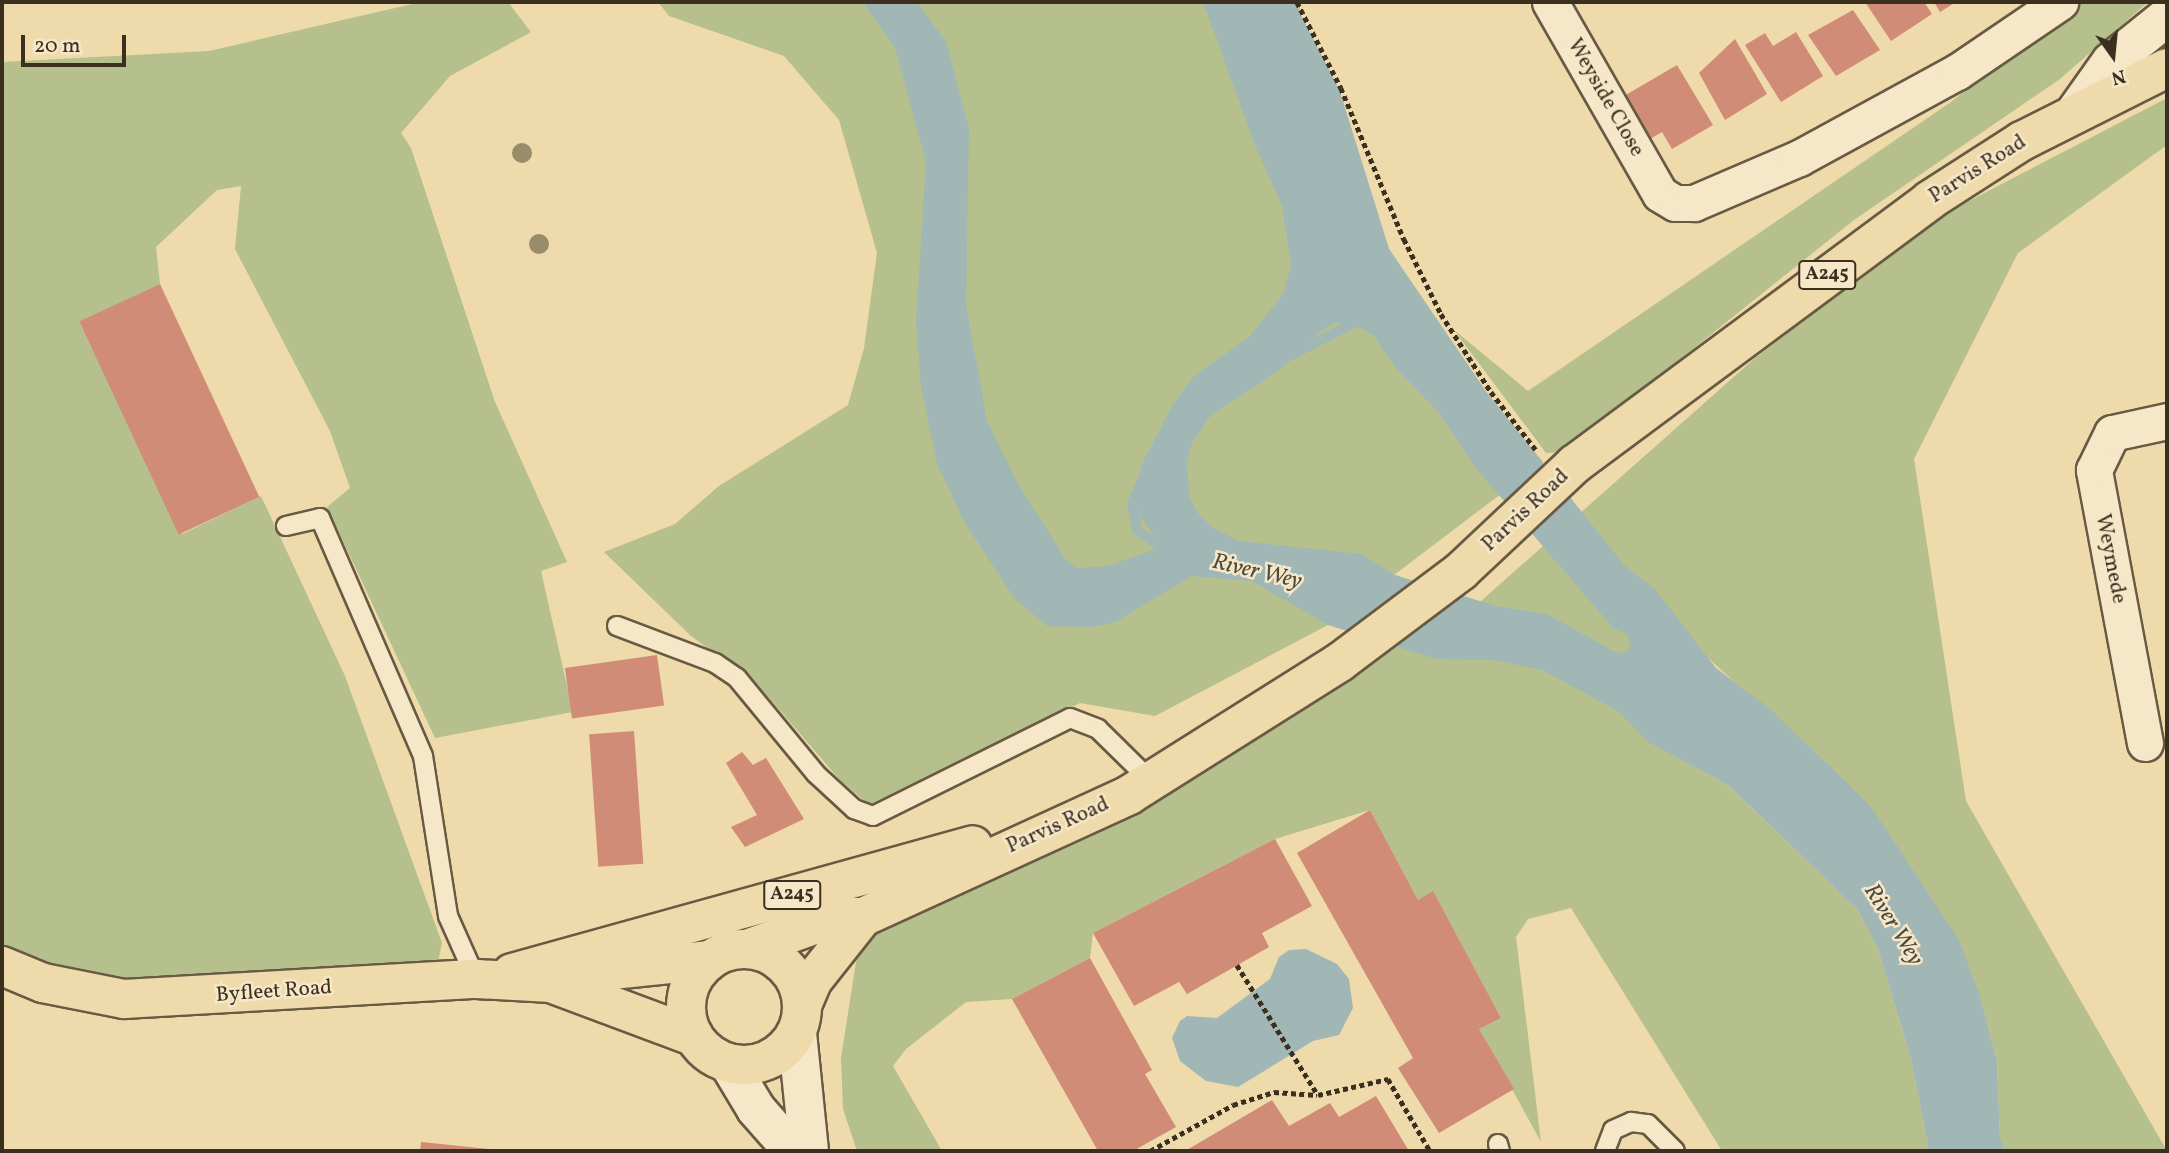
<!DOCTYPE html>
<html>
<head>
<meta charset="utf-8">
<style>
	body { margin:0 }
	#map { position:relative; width:2169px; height:1153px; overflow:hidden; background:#efdaab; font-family:Vollkorn,serif }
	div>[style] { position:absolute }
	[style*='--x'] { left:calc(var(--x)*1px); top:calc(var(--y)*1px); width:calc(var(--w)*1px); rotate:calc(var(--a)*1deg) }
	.green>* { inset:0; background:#b5c08c }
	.water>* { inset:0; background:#a0b7b6 }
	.stream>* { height:10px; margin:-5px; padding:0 5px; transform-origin:5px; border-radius:5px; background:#a0b7b6 }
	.building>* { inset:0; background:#d08c77; transform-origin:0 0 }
	.path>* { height:4.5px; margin-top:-2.25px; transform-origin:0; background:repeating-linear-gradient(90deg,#3b2f20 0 5px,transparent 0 8.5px) }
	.roads { filter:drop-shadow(2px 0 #685a43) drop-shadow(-2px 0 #685a43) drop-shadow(0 2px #685a43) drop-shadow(0 -2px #685a43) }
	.service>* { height:18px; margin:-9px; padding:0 9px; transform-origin:9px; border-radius:9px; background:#f5e7c8 }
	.minor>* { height:35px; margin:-17.5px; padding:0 17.5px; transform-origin:17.5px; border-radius:17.5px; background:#f5e7c8 }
	.tertiary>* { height:38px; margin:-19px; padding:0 19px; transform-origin:19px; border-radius:19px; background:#f5e7c8 }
	.secondary>* { height:38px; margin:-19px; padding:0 19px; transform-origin:19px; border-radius:19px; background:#f5e7c8 }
	.primary>* { height:38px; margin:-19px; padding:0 19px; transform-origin:19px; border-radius:19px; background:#efdaab }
	.primary>.ring { margin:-19px; padding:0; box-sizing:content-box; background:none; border:38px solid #efdaab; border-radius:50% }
	.trees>* { width:20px; height:20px; margin:-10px; border-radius:50%; background:#998c6b }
	span { translate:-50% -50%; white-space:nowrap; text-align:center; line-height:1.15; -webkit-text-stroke:5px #f5e7c8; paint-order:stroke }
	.shield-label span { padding:2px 5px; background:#f5e7c8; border:2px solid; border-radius:5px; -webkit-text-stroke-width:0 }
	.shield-label { font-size:19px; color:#3b2f20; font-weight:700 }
	.street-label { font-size:21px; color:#3b2f20 }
	.water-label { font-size:23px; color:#4f4a3e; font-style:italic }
	.frame { position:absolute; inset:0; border:4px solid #3b2f20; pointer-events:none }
	.north { position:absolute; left:2078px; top:21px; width:70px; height:70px; -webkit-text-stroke:5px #f5e7c8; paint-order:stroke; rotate:165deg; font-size:19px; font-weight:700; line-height:28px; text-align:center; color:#3b2f20 }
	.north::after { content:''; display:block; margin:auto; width:24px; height:32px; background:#3b2f20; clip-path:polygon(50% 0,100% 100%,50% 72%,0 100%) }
	.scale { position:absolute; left:21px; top:35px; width:105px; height:32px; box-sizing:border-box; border:4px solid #3b2f20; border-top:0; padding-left:9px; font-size:21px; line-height:24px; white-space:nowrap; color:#3b2f20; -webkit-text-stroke:5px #f5e7c8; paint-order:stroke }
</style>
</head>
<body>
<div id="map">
	<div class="green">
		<i style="clip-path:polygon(421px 2px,508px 2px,531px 32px,450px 76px,401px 133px,411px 148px,495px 402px,567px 562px,541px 571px,573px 712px,435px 738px,327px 507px,350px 488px,330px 431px,235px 249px,241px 186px,217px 190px,156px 247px,160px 284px,80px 323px,182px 534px,261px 496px,345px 676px,442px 943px,434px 981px,167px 1000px,2px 966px,2px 62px,209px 51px)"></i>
		<i style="clip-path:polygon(658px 2px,1301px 2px,1299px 12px,1339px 89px,1389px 249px,1487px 393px,1543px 462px,1328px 625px,1155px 716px,1080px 703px,869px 805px,839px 779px,758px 685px,691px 636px,604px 552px,675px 524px,719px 486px,848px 405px,864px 348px,877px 253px,839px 120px,784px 56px,669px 16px)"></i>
		<i style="clip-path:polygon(2073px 2px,2148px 2px,2060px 79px,1854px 220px,1564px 452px,1546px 453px,1454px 330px,1528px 391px,1951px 102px)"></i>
		<i style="clip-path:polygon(2167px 98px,2167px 145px,2018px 253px,1914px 459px,1966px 801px,2167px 1151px,2005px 1151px,2000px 1139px,1997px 1061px,1981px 999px,1870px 805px,1697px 648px,1649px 742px,1728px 785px,1857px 909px,1878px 949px,1911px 1059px,1929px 1151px,1722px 1151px,1571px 908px,1528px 919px,1516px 937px,1541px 1142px,1479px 1029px,1501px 1018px,1433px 892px,1418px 900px,1370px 810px,1275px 839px,1093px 933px,1090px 958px,1012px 999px,966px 1002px,906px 1049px,893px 1066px,942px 1151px,857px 1151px,843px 1109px,841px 1058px,863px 917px,1340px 662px,1481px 601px,1754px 359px,1942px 215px)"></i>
	</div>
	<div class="water">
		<i style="clip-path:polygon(evenodd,863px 2px,917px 2px,946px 42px,969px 128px,966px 305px,987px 421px,1017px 482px,1066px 560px,1077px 568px,1108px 566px,1163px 547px,1140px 516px,1136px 500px,1135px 485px,1144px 460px,1172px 406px,1194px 376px,1249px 337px,1283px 294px,1291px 266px,1282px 206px,1254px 143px,1203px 2px,1294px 2px,1339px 89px,1389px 249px,1487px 393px,1624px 565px,1655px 589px,1716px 668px,1769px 708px,1870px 805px,1958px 938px,1981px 999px,1997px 1061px,2000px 1138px,2005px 1151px,1929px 1151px,1911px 1059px,1878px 949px,1857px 909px,1728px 785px,1648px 742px,1618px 711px,1542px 670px,1494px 660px,1436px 659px,1328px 625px,1252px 581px,1192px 576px,1115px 622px,1092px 627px,1047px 626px,1015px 599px,965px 523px,937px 464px,921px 386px,916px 322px,926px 162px,895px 48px,863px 2px,1333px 323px,1351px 323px,1373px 335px,1396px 368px,1440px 414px,1474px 466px,1614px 629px,1627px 634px,1631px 646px,1626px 652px,1617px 653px,1547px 614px,1496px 606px,1395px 575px,1361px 554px,1239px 541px,1212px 527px,1197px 512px,1189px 496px,1187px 462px,1192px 443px,1211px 415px,1281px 369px,1298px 348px,1333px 323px)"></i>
		<i style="clip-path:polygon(1306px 949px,1337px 964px,1349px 979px,1353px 1008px,1339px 1035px,1313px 1041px,1238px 1087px,1206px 1081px,1180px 1061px,1172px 1038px,1180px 1021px,1187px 1016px,1217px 1018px,1270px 979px,1279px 957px,1289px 950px)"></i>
	</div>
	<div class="stream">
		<i style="--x:1281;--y:360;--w:93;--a:-26.8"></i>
		<i style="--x:1141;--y:483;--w:23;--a:113"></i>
		<i style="--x:1132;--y:504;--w:26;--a:79"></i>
		<i style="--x:1137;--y:530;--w:43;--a:35.5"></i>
	</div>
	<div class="building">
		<i style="clip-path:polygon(1865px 2px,1924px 2px,1932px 14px,1891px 41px)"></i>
		<i style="clip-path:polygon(1934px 2px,1956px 2px,1940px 12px)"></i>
		<i style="clip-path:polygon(1853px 10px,1880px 50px,1836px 76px,1808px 35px)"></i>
		<i style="clip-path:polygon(1796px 32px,1823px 76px,1781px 102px,1745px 45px,1765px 33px,1773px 46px)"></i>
		<i style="clip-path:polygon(1735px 39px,1767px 94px,1725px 120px,1699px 73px)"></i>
		<i style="clip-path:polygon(1677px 65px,1713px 125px,1672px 149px,1662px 132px,1650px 139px,1624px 96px)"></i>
		<i style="left:160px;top:284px;width:235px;height:89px;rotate:65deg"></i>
		<i style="left:657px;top:655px;width:51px;height:93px;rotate:82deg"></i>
		<i style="left:634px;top:731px;width:133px;height:45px;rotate:86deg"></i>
		<i style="clip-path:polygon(742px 752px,753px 765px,766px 758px,804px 819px,745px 847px,731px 827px,757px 815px,726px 763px)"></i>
		<i style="clip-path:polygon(1370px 810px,1418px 900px,1433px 891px,1501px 1018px,1479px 1029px,1514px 1089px,1439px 1133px,1398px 1068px,1413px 1058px,1297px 853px)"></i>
		<i style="clip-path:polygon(1275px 839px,1312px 906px,1262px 933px,1269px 947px,1187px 994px,1179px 982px,1134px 1006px,1093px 933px)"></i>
		<i style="clip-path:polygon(1090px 958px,1152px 1070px,1145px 1074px,1176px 1127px,1133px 1151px,1098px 1151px,1012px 999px)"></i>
		<i style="clip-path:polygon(1376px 1096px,1409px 1151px,1185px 1151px,1272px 1100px,1289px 1126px,1330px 1103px,1339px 1117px)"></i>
		<i style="clip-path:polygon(421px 1142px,489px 1149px,489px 1151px,420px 1151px)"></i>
	</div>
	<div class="path">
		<i style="--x:1297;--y:2;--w:97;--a:62.9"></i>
		<i style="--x:1341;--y:88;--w:164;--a:67.4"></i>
		<i style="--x:1404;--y:239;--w:84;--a:63.7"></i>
		<i style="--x:1441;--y:314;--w:93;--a:57.3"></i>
		<i style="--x:1491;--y:392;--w:73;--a:52.2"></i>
		<i style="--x:1237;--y:965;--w:153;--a:58.1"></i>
		<i style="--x:1318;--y:1095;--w:72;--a:-12.9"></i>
		<i style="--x:1388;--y:1079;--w:83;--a:59.7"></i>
		<i style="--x:1150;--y:1151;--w:95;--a:-29"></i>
		<i style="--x:1233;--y:1105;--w:43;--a:-17.6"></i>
		<i style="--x:1274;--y:1092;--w:43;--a:4"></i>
	</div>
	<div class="roads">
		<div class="service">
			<i style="--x:286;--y:526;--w:35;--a:-13"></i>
			<i style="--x:320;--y:518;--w:259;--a:66.6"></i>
			<i style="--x:423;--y:756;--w:162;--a:81.1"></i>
			<i style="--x:448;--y:916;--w:69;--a:66"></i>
			<i style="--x:617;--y:626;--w:105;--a:20.7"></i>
			<i style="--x:715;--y:663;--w:27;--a:34"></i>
			<i style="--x:737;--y:678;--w:124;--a:50.5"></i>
			<i style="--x:816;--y:774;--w:52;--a:42.6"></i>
			<i style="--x:854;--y:809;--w:20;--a:20"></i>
			<i style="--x:873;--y:816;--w:220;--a:-26.4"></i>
			<i style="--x:1070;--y:718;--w:30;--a:21"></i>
			<i style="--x:1098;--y:729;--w:74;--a:44.5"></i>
			<i style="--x:1498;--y:1144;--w:7;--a:74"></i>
			<i style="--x:1605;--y:1151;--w:22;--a:-69"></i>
			<i style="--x:1613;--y:1130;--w:20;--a:-24"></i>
			<i style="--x:1631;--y:1122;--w:17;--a:7"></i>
			<i style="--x:1648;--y:1124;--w:38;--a:45"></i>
		</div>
		<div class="minor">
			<i style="--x:1550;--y:2;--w:221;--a:60.2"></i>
			<i style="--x:1660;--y:194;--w:17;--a:31"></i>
			<i style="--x:1675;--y:203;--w:19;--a:0"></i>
			<i style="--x:1694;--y:203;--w:114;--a:-23.2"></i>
			<i style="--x:1799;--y:158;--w:180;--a:-28.6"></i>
			<i style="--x:1957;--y:72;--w:125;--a:-34.2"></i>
			<i style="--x:2145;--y:743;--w:278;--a:-100.6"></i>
			<i style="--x:2094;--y:470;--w:41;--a:-64.1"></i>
			<i style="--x:2112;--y:433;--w:56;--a:-12.3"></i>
		</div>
		<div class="tertiary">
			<i style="--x:2074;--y:114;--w:64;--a:-54.6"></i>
			<i style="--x:2111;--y:62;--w:72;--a:-38.8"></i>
		</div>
		<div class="secondary">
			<i style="--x:797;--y:1033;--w:119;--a:84.2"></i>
			<i style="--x:729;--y:1064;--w:52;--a:59"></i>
			<i style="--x:756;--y:1109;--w:56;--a:48.6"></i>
		</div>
		<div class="primary">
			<i style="--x:750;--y:948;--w:91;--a:-19.8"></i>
			<i style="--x:836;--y:917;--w:27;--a:0"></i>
			<i style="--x:863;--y:917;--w:293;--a:-24.6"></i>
			<i style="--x:1129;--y:795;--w:249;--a:-32.2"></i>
			<i style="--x:1340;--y:662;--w:151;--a:-36.9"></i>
			<i style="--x:1461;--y:571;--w:156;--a:-43.2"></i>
			<i style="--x:1575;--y:464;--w:442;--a:-36.6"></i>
			<i style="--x:1930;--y:200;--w:109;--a:-32.7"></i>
			<i style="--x:2022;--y:141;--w:162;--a:-26.7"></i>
			<i class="ring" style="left:686px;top:949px;width:78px;height:78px"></i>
			<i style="--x:2;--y:966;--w:44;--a:22.5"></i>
			<i style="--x:43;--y:983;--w:83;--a:11.2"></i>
			<i style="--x:124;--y:999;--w:353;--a:-3.3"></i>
			<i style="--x:476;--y:979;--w:75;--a:3.1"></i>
			<i style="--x:551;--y:983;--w:152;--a:20.5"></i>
			<i style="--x:512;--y:973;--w:478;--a:-15.5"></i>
			<i style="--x:583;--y:973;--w:126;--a:-5.9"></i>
			<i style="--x:803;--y:1003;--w:25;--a:-67"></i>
			<i style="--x:813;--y:980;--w:80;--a:-51.6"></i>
		</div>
	</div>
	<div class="trees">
		<i style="left:522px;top:153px"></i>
		<i style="left:539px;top:244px"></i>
	</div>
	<div class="shield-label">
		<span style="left:1827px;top:275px">A245</span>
		<span style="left:792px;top:895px">A245</span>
	</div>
	<div class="street-label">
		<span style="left:1605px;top:98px;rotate:60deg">Weyside Close</span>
		<span style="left:1978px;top:170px;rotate:-32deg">Parvis Road</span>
		<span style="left:1526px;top:511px;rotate:-43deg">Parvis Road</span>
		<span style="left:2110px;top:559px;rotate:79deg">Weymede</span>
		<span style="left:1058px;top:826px;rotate:-24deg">Parvis Road</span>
		<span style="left:274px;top:992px;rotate:-4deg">Byfleet Road</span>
	</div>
	<div class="water-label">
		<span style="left:1257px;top:572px;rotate:13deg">River Wey</span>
		<span style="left:1893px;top:925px;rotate:58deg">River Wey</span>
	</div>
	<div class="frame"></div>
	<div class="north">N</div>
	<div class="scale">20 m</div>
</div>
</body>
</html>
